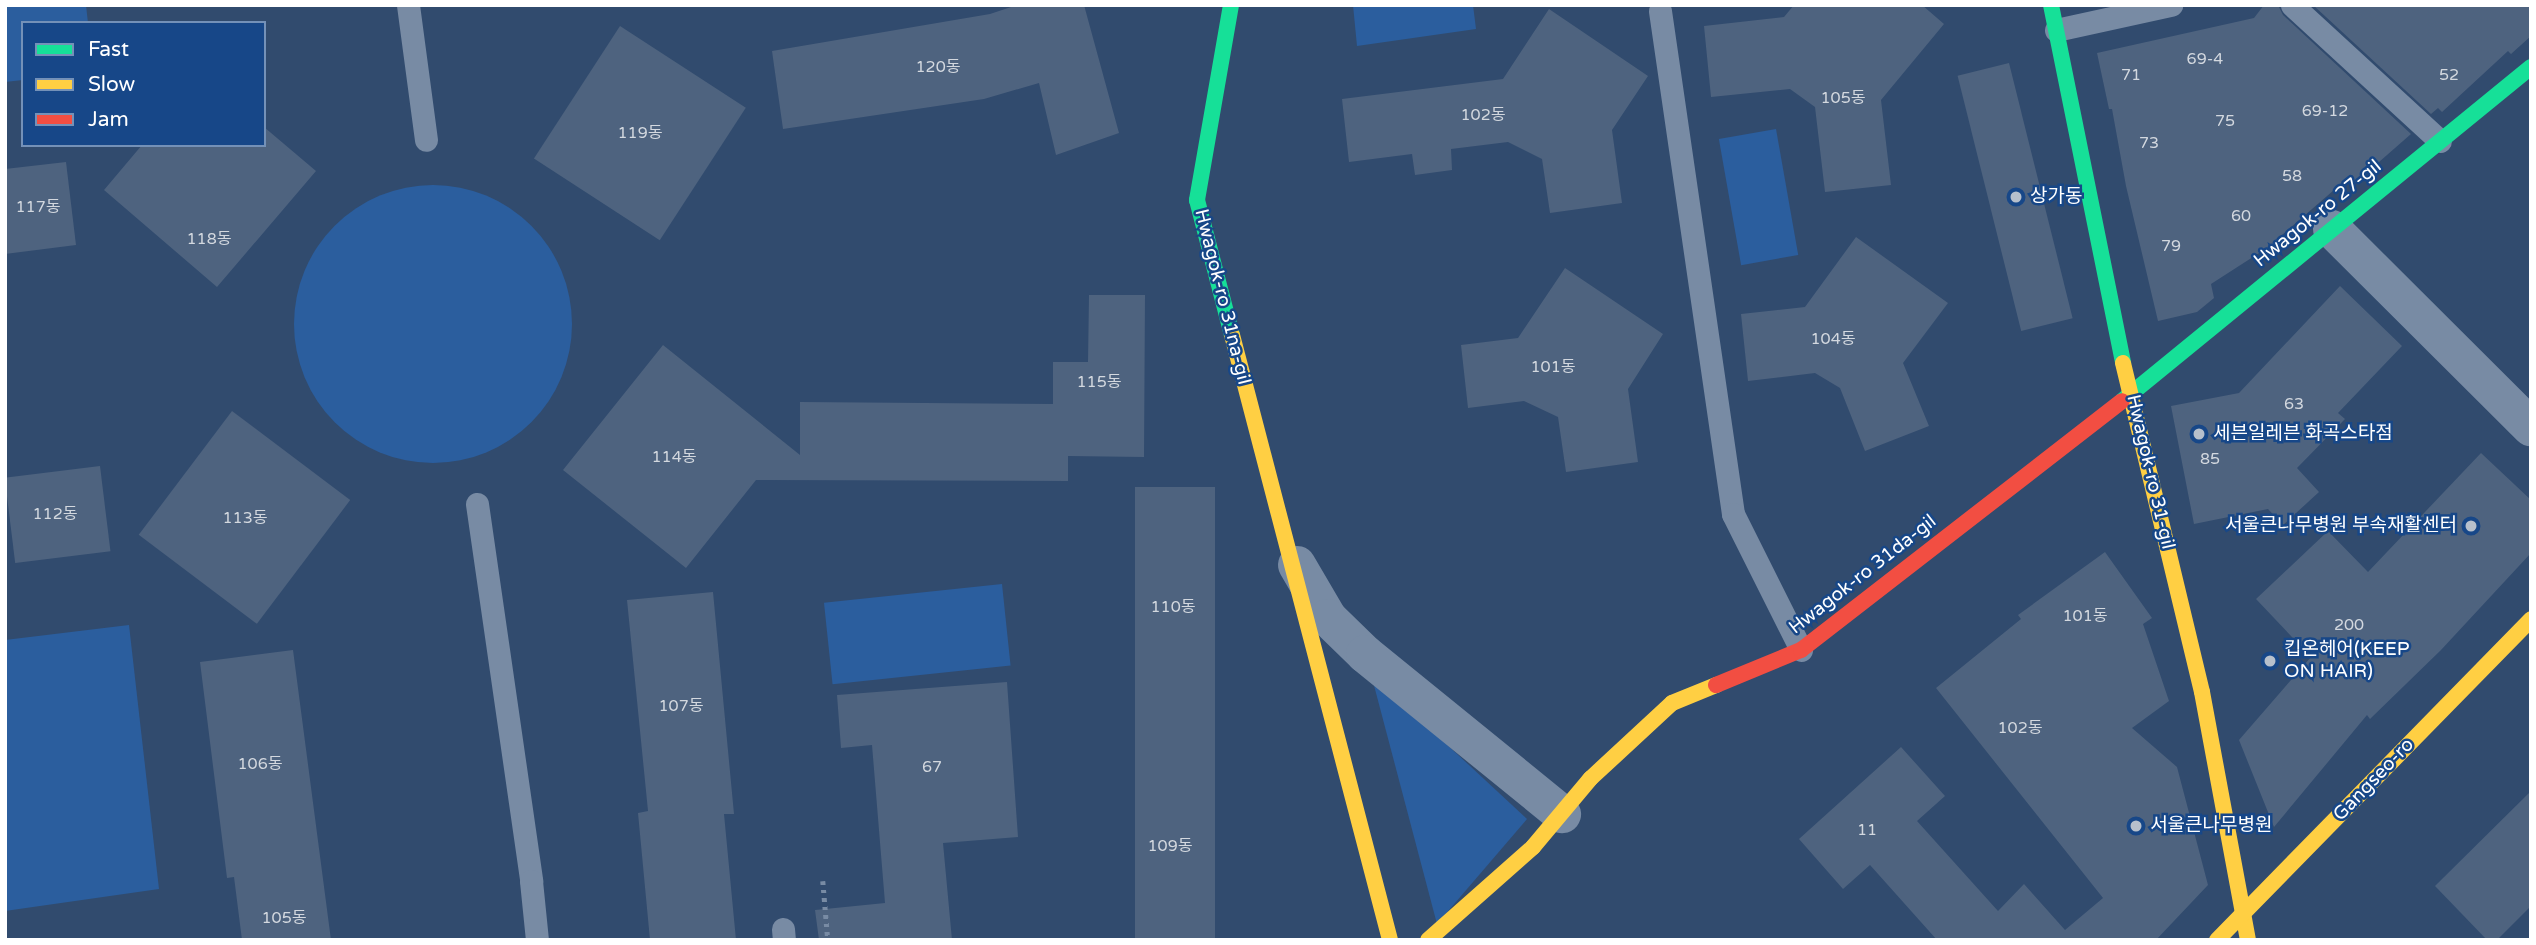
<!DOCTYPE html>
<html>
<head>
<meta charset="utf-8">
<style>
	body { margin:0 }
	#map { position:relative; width:2536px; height:945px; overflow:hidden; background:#314b6e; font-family:"Varela Round","Noto Sans KR",sans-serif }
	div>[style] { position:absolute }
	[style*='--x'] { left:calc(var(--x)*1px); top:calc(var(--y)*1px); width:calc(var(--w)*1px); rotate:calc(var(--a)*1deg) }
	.green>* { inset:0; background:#2b5e9e; transform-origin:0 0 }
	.round { border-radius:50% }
	.building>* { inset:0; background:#4e637f; transform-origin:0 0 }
	.path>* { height:4.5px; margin-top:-2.25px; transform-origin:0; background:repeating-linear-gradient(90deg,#788ba4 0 3.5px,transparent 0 8.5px) }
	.lane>* { height:23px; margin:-11.5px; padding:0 11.5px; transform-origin:11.5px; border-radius:11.5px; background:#788ba4 }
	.street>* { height:38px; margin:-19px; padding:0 19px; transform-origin:19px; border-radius:19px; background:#788ba4 }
	.fast>* { height:16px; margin:-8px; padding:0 8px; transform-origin:8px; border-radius:8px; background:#16e098 }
	.slow>* { height:16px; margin:-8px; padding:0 8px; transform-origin:8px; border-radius:8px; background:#ffcf43 }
	.jam>* { height:16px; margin:-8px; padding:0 8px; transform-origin:8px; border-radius:8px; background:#f24e42 }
	.dots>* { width:19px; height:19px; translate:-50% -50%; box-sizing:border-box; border:4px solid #174788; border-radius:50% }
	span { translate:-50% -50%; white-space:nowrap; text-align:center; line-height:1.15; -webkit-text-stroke:5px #174788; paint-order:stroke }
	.number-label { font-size:16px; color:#d3d8df }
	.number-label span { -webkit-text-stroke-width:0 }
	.poi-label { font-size:19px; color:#fff }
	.left { translate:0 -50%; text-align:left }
	.right { translate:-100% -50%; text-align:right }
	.street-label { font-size:19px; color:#fff }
	.frame { position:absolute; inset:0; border:7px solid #fff; pointer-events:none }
	.legend { position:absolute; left:21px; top:21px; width:245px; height:126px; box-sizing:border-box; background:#174788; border:2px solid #7491b8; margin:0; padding:9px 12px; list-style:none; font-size:21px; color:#fff }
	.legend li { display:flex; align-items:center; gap:14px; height:35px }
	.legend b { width:35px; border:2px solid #7491b8 }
</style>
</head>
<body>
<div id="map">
	<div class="green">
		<i style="clip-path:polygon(5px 5px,86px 5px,88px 23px,23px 23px,23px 80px,5px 82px)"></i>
		<i style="clip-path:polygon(1353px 5px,1473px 5px,1476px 29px,1357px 46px)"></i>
		<i style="left:1776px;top:129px;width:128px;height:58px;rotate:80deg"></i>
		<i class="round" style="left:294px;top:185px;width:278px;height:278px"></i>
		<i style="left:1002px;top:584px;width:82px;height:179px;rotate:84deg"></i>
		<i style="clip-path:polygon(129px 625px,159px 889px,5px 911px,5px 640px)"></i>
		<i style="clip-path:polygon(1371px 674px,1527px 819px,1437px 924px)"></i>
	</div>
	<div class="building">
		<i style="clip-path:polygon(1017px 5px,1084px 5px,1119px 133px,1056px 155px,1039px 83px,984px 99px,783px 129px,772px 51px,990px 14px)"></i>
		<i style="clip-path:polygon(1794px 5px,1922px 5px,1944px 24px,1881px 100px,1891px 185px,1825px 192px,1815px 107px,1790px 89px,1711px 97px,1704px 26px,1784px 17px)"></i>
		<i style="clip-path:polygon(2264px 5px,2278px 5px,2283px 15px,2411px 134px,2355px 183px,2349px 177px,2282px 235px,2284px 237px,2211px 284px,2214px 298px,2197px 312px,2158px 321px,2126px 186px,2112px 109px,2109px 109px,2097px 53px,2254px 18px)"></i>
		<i style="clip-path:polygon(2313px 5px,2531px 5px,2531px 36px,2511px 54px,2508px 51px,2442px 112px,2438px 108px,2431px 114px)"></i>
		<i style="clip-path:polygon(1549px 9px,1648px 76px,1612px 130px,1622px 203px,1550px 213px,1542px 159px,1508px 142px,1451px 149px,1452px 170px,1415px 175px,1412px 154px,1349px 162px,1342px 99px,1503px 79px)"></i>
		<i style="left:620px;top:26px;width:150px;height:158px;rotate:33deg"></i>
		<i style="left:2009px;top:63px;width:263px;height:53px;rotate:76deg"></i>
		<i style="clip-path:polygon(264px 127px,316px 171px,217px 287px,104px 190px,142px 145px,264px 145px)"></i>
		<i style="clip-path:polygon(66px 162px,76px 245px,5px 254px,5px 169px)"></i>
		<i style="clip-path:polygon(1856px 237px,1948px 303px,1903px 363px,1929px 426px,1865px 451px,1840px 388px,1815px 373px,1748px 381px,1741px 314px,1805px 307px)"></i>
		<i style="clip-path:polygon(1565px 268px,1663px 334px,1628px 389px,1638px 462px,1566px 472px,1558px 417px,1524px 401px,1468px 408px,1461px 345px,1518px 338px)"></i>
		<i style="clip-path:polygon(2340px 286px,2402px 346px,2338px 413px,2345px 419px,2297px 468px,2319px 492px,2283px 525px,2268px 509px,2194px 524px,2171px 406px,2239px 393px)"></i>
		<i style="clip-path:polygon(1089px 295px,1145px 295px,1144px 457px,1068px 456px,1068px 481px,756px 480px,686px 568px,563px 470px,663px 345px,800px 455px,800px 402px,1053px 404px,1053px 362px,1088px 362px)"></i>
		<i style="left:232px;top:411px;width:148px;height:155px;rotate:37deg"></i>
		<i style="clip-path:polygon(2481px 453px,2531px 500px,2531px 553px,2441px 650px,2370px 719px,2367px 715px,2274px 827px,2239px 740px,2311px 657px,2256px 599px,2328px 531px,2368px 572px)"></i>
		<i style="left:100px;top:466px;width:86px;height:96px;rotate:83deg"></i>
		<i style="left:1135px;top:487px;width:80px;height:453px"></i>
		<i style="clip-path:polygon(2105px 552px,2152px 618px,2143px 624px,2169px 701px,2132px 728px,2177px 767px,2208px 885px,2156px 940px,1937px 940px,1870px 865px,1843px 889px,1799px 839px,1901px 747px,1945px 796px,1917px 821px,1998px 911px,2024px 884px,2065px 930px,2103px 898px,1936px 688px,2021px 619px,2018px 615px)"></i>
		<i style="clip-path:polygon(713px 592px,734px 814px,724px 814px,736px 940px,650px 940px,638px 813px,648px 811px,627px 600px)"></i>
		<i style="clip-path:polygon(293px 650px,331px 940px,242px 940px,234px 877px,227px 878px,200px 662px)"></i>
		<i style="clip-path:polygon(1007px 682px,1018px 837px,943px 843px,952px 940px,819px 940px,815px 910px,885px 903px,872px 745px,841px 748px,837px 695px)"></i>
		<i style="clip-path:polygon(2531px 791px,2531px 906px,2497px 940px,2487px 940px,2435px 886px)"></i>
	</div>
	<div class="path">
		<i style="--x:823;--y:881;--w:59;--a:85.2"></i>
	</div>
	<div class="lane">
		<i style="--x:408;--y:5;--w:136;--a:82.4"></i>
		<i style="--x:2292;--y:5;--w:201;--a:42.6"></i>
		<i style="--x:1660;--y:11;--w:508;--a:81.74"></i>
		<i style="--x:1733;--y:514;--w:152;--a:63.4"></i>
		<i style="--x:2056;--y:30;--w:118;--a:-12.3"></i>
		<i style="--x:477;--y:504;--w:381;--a:81.8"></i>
		<i style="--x:531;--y:881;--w:59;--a:84.2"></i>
		<i style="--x:783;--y:929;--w:11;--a:85"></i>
	</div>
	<div class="street">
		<i style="--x:2332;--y:229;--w:281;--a:44.9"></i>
		<i style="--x:1297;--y:565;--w:61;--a:59.7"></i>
		<i style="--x:1328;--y:618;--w:52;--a:44.2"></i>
		<i style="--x:1365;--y:654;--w:254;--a:39.1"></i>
	</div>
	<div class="fast">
		<i style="--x:1231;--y:5;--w:198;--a:99.9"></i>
		<i style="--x:1197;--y:200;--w:139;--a:75.5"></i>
		<i style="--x:2051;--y:5;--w:365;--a:78.6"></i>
		<i style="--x:2122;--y:401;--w:528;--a:-39.24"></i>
	</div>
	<div class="slow">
		<i style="--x:1232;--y:335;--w:625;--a:75.36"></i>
		<i style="--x:2123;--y:363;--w:338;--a:76.5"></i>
		<i style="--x:2202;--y:692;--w:252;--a:79.5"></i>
		<i style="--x:1428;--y:940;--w:140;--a:-41.5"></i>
		<i style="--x:1533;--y:847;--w:89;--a:-50"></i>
		<i style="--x:1590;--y:779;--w:112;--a:-42.8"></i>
		<i style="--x:1672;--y:703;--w:48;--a:-22.2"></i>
		<i style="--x:2217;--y:940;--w:449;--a:-45.6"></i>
	</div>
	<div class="jam">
		<i style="--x:1716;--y:685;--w:92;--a:-22.4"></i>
		<i style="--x:1801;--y:650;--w:406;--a:-37.8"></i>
	</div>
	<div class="dots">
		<i style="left:2016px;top:197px;background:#b7c0cc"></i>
		<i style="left:2199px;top:434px;background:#b7c0cc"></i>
		<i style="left:2471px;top:526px;background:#b7c0cc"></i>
		<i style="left:2270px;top:661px;background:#b7c0cc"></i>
		<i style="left:2136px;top:826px;background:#b7c0cc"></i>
	</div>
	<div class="number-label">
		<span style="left:2205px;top:59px">69-4</span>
		<span style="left:938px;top:67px">120동</span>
		<span style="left:2131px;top:75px">71</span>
		<span style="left:2449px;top:75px">52</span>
		<span style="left:1843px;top:98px">105동</span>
		<span style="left:2325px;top:111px">69-12</span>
		<span style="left:1483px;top:115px">102동</span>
		<span style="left:2225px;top:121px">75</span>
		<span style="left:640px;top:133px">119동</span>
		<span style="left:2149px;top:143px">73</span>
		<span style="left:2292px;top:176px">58</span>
		<span style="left:38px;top:207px">117동</span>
		<span style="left:2241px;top:216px">60</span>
		<span style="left:209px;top:239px">118동</span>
		<span style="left:2171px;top:246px">79</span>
		<span style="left:1833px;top:339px">104동</span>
		<span style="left:1553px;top:367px">101동</span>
		<span style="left:1099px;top:382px">115동</span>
		<span style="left:2294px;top:404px">63</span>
		<span style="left:674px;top:457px">114동</span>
		<span style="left:2210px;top:459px">85</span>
		<span style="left:55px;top:514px">112동</span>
		<span style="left:245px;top:518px">113동</span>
		<span style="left:1173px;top:607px">110동</span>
		<span style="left:2085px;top:616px">101동</span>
		<span style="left:2349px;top:625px">200</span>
		<span style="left:681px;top:706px">107동</span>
		<span style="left:2020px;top:728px">102동</span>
		<span style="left:260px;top:764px">106동</span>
		<span style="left:932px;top:767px">67</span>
		<span style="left:1867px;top:830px">11</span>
		<span style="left:1170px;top:846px">109동</span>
		<span style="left:284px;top:918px">105동</span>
	</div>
	<div class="poi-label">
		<span class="left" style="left:2030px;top:197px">상가동</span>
		<span class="left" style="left:2213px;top:434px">세븐일레븐 화곡스타점</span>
		<span class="right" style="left:2457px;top:526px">서울큰나무병원 부속재활센터</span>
		<span class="left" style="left:2284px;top:661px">킵온헤어(KEEP<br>ON HAIR)</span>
		<span class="left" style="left:2150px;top:826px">서울큰나무병원</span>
	</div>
	<div class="street-label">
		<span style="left:2318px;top:214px;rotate:-39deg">Hwagok-ro 27-gil</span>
		<span style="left:1222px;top:297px;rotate:76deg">Hwagok-ro 31na-gil</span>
		<span style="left:2150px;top:472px;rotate:77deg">Hwagok-ro 31-gil</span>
		<span style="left:1863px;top:575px;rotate:-38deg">Hwagok-ro 31da-gil</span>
		<span style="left:2374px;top:780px;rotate:-46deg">Gangseo-ro</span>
	</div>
	<div class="frame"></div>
	<ul class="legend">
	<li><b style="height:9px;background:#16e098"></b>Fast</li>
	<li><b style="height:9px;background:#ffcf43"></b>Slow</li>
	<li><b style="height:9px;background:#f24e42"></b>Jam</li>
	</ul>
</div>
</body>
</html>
